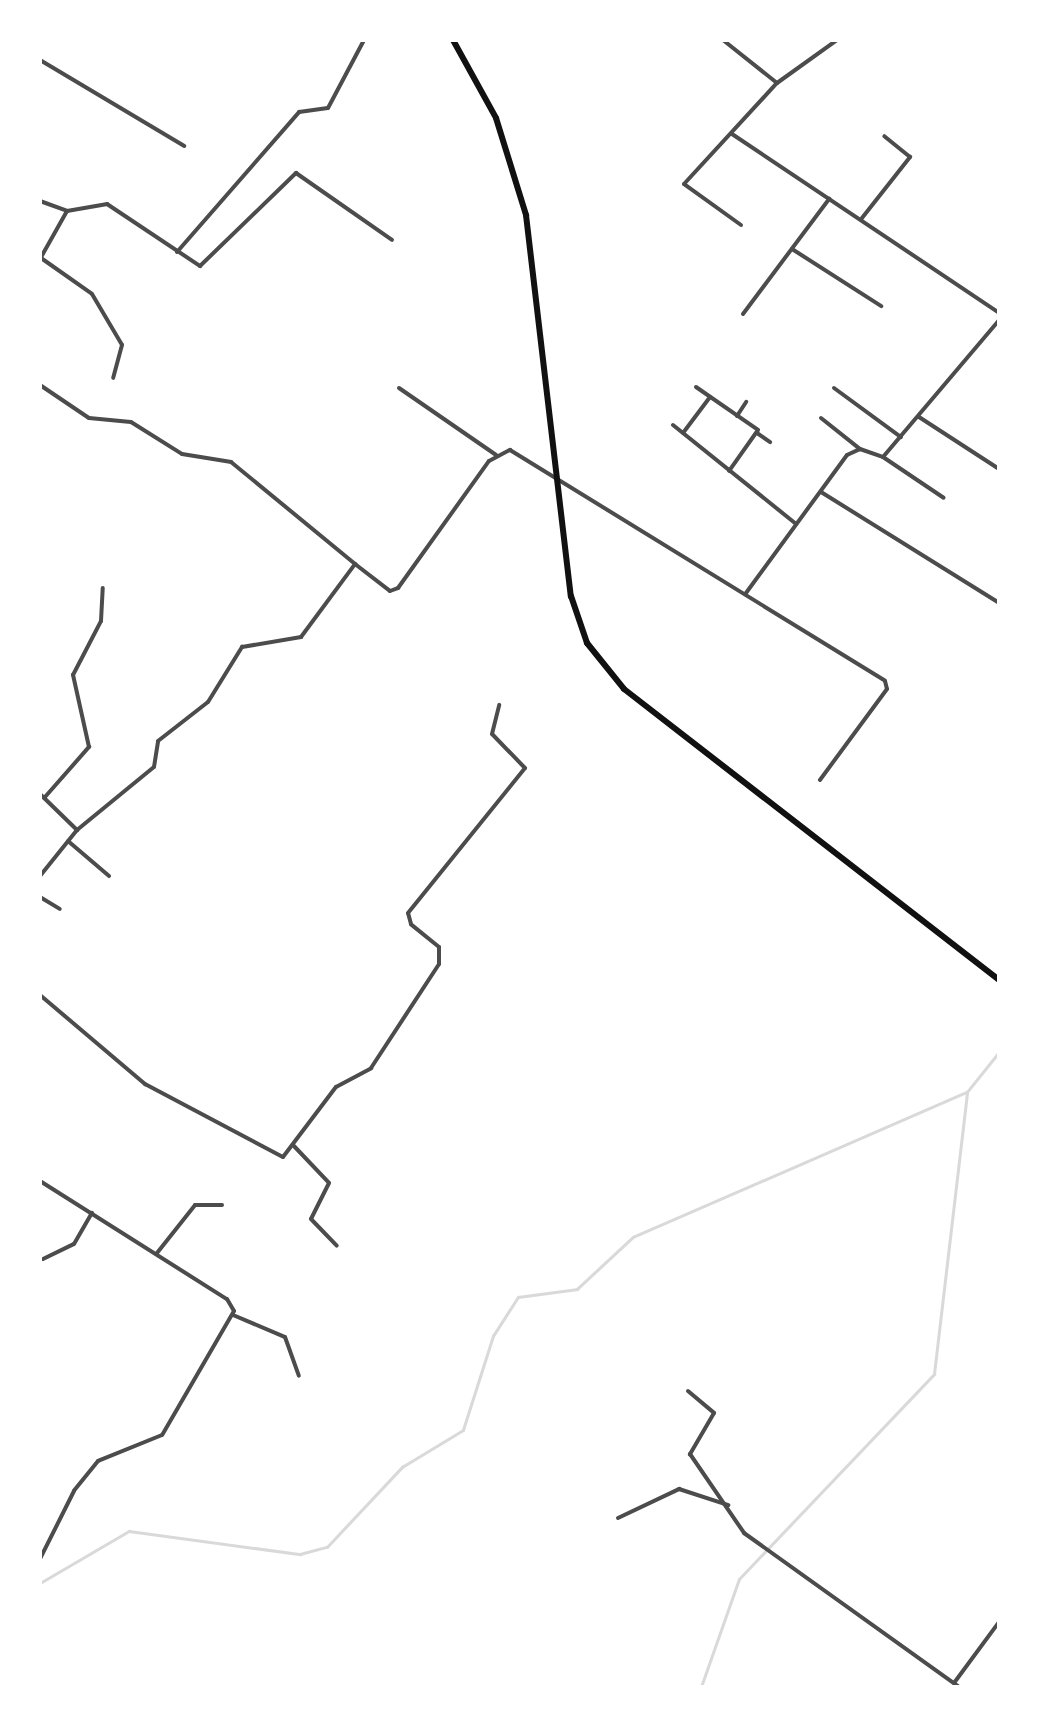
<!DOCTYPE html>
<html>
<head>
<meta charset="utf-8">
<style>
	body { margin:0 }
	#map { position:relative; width:1039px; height:1727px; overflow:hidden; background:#fff; font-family:"Fira Sans",sans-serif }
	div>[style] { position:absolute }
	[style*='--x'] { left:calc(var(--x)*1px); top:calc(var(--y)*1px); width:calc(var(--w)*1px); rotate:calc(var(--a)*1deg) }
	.stream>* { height:2.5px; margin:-1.25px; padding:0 1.25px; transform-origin:1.25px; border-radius:1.25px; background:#d9d9d9 }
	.minor>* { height:4px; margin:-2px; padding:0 2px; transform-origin:2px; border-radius:2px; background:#4c4c4c }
	.primary>* { height:6px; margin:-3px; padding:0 3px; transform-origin:3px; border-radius:3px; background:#111 }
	span { translate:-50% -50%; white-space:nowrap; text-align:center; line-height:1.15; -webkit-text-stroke:8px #fff; paint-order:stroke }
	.frame { position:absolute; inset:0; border:42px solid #fff; pointer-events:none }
</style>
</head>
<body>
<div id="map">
	<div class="stream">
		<i style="--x:40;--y:1583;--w:103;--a:-30.3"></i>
		<i style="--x:129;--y:1531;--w:173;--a:7.7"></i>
		<i style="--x:300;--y:1554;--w:28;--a:-15"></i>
		<i style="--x:327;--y:1547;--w:110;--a:-46.8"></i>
		<i style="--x:402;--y:1467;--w:71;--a:-31.2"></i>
		<i style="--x:463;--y:1430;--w:99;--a:-72.3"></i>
		<i style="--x:493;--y:1336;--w:46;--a:-57.3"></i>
		<i style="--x:518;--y:1297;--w:60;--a:-7.7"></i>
		<i style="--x:577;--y:1289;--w:76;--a:-42.9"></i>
		<i style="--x:633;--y:1237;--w:364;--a:-23.5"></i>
		<i style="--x:967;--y:1092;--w:51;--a:-51.3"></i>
		<i style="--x:701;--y:1687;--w:114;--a:-70.6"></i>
		<i style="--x:739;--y:1579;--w:283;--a:-46.4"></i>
		<i style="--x:934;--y:1374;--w:284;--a:-83.3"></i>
	</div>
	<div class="minor">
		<i style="--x:723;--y:40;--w:69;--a:38.5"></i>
		<i style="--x:40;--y:60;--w:168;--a:30.8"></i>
		<i style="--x:732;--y:134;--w:321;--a:33.8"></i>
		<i style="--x:40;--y:201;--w:29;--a:20"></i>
		<i style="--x:67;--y:211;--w:41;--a:-9.9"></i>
		<i style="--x:107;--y:204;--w:112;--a:33.7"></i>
		<i style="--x:200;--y:266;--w:134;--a:-44.1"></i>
		<i style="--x:296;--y:173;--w:117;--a:34.9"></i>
		<i style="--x:862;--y:218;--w:78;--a:-51.8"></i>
		<i style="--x:910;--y:157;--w:33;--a:-141"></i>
		<i style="--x:741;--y:225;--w:70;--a:-144.3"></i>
		<i style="--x:684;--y:184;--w:137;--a:-47.4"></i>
		<i style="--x:777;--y:83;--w:74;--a:-35.6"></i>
		<i style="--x:792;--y:249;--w:106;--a:32.6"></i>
		<i style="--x:177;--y:252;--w:186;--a:-48.9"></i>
		<i style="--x:299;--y:112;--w:29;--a:-8"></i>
		<i style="--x:328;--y:108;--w:77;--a:-62.1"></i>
		<i style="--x:41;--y:258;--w:62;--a:35.2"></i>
		<i style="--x:92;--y:294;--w:59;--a:59.5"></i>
		<i style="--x:122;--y:345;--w:34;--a:105"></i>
		<i style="--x:40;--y:259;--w:55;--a:-60.6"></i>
		<i style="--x:743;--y:314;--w:144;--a:-53.2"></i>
		<i style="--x:40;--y:385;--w:59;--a:34"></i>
		<i style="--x:89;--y:418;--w:42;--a:5.4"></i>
		<i style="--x:131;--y:422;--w:60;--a:32.1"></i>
		<i style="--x:182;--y:454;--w:50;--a:9.3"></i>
		<i style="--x:231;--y:462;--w:161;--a:39.4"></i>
		<i style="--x:696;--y:387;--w:75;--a:34.7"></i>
		<i style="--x:758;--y:430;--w:50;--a:125.3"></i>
		<i style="--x:399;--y:388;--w:118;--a:34.6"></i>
		<i style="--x:834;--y:388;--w:83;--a:36.2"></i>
		<i style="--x:737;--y:416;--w:17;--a:-57"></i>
		<i style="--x:919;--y:417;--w:95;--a:33"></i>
		<i style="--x:821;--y:418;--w:50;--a:38.5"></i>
		<i style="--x:673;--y:425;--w:158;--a:38.8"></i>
		<i style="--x:683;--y:433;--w:45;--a:-53.1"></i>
		<i style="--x:757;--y:433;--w:16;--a:35"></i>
		<i style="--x:883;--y:457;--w:73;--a:33.9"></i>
		<i style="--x:821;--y:492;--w:210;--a:31.9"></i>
		<i style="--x:746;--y:593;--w:171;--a:-53.8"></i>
		<i style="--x:847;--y:455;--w:14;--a:-25"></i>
		<i style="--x:860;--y:449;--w:24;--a:19"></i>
		<i style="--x:883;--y:457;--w:180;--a:-49.7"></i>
		<i style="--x:40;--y:794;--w:52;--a:44.2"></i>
		<i style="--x:77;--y:830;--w:99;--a:-39.3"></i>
		<i style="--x:154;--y:767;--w:26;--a:-81"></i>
		<i style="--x:158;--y:741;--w:63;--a:-38"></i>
		<i style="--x:208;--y:702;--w:65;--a:-58.3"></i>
		<i style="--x:242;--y:647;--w:60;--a:-9.6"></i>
		<i style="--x:301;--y:637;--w:91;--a:-53.5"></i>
		<i style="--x:355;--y:564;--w:44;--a:37.6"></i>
		<i style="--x:390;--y:591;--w:9;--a:-21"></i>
		<i style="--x:398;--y:588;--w:156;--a:-54.4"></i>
		<i style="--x:489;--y:461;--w:24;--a:-28"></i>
		<i style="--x:510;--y:450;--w:440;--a:31.6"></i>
		<i style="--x:885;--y:681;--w:8;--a:76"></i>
		<i style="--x:887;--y:689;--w:113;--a:126.4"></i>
		<i style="--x:45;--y:797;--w:67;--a:-48.7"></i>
		<i style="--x:89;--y:747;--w:74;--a:-102.5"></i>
		<i style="--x:73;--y:675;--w:61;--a:-62.6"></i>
		<i style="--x:101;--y:621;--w:33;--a:-87"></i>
		<i style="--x:68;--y:841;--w:54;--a:40.5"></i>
		<i style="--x:40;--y:876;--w:59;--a:-51.2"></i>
		<i style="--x:40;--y:897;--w:23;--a:31"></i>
		<i style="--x:40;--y:995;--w:138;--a:40.3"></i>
		<i style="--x:145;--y:1084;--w:156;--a:27.9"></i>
		<i style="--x:283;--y:1157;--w:88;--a:-52.9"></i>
		<i style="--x:336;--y:1087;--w:40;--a:-28"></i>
		<i style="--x:371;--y:1068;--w:124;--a:-56.8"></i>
		<i style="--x:439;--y:964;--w:17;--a:-90"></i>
		<i style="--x:439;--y:947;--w:36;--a:-141"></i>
		<i style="--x:411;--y:924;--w:11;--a:-105"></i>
		<i style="--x:408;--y:913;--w:186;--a:-51.1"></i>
		<i style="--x:525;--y:768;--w:47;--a:-134.1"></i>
		<i style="--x:492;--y:734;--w:30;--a:-76"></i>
		<i style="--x:293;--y:1145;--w:52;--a:46.5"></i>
		<i style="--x:329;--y:1183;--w:40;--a:116.6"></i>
		<i style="--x:311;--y:1219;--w:37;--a:46"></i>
		<i style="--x:40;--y:1181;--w:221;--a:32.3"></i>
		<i style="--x:227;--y:1299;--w:14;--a:60"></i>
		<i style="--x:234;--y:1311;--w:143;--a:120.1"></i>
		<i style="--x:162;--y:1435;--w:69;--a:157.9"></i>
		<i style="--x:98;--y:1461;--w:38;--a:129"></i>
		<i style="--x:74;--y:1491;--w:76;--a:116.6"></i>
		<i style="--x:157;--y:1253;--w:61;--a:-51.6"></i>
		<i style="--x:195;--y:1205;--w:27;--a:0"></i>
		<i style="--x:43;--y:1259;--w:34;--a:-26"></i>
		<i style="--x:74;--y:1244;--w:36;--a:-60"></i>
		<i style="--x:233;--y:1315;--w:56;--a:22.9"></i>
		<i style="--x:285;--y:1337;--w:41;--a:70.3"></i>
		<i style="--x:688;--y:1391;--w:34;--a:40"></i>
		<i style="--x:714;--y:1413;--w:48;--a:120.3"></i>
		<i style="--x:690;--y:1454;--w:96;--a:55.6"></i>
		<i style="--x:744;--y:1533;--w:264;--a:35.6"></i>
		<i style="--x:618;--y:1518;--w:68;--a:-25.4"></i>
		<i style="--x:679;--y:1489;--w:52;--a:18.1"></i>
		<i style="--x:954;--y:1683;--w:76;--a:-53.6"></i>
	</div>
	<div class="primary">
		<i style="--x:453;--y:40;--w:89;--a:61.1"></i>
		<i style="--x:496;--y:118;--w:102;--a:72.8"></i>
		<i style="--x:526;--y:215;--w:384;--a:83.3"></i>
		<i style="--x:571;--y:596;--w:50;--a:71.2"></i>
		<i style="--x:587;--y:643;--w:59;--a:51.2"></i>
		<i style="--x:624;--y:689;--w:475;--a:37.8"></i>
	</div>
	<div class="frame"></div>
</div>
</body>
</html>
